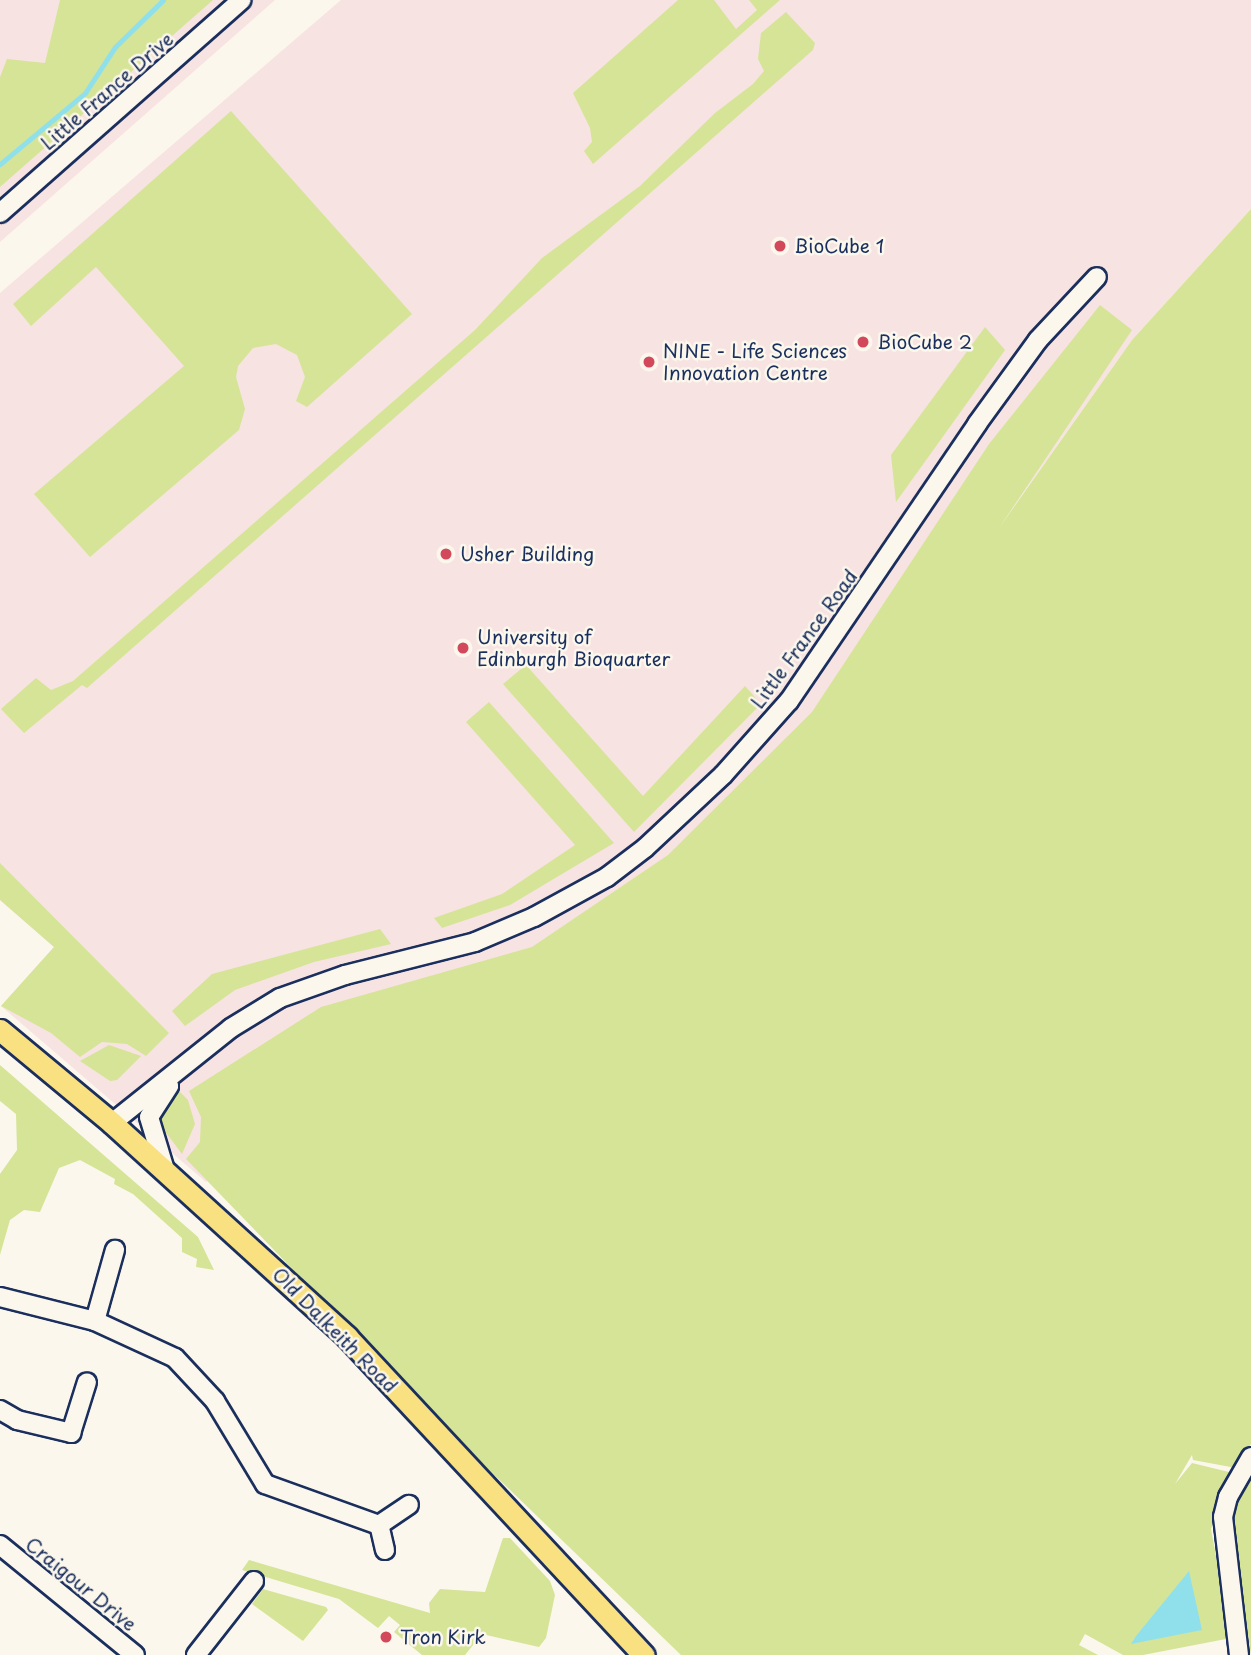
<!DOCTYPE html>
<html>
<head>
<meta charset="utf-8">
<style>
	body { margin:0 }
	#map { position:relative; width:1251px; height:1655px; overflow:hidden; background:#fbf7ec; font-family:"Playpen Sans",sans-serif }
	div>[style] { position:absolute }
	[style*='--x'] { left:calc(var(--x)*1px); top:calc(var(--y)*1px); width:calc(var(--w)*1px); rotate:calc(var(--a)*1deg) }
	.built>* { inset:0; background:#f7e3e1 }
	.green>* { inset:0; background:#d6e497 }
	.water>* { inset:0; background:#90e0ec }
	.stream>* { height:5px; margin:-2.5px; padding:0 2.5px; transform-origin:2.5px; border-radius:2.5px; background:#90e0ec }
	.roads { filter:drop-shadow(2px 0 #1b2f5e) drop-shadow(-2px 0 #1b2f5e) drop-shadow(0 2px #1b2f5e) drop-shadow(0 -2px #1b2f5e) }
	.minor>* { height:18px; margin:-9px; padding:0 9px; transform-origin:9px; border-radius:9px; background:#fbf7ec }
	.major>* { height:21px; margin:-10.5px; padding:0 10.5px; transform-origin:10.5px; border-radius:10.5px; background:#f9e181 }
	.dots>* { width:19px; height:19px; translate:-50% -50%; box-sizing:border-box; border:4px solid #fbf7ec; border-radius:50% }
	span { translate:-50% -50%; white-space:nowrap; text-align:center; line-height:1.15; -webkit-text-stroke:5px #fbf7ec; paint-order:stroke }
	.street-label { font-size:19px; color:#1b2f5e }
	.poi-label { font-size:19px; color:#1b2f5e }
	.left { translate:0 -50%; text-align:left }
</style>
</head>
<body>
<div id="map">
	<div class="built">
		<i style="clip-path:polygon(0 0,275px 0,0 242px)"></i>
		<i style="clip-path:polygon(341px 0,1251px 0,1251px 209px,1132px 340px,973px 564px,878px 732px,206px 1182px,1px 1006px,54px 947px,0 900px,0 293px)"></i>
	</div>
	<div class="green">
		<i style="clip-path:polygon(60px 0,213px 0,0 187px,0 77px,7px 59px,45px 63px)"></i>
		<i style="clip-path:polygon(678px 0,714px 0,736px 29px,757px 10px,749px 0,780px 0,593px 164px,584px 151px,592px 142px,590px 128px,573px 93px)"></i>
		<i style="clip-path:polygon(786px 12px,815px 43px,813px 50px,87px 688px,82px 685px,24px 733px,1px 709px,36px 678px,51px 690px,73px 681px,475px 330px,542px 258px,640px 186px,715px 113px,753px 84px,764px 71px,758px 59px,761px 33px)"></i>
		<i style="clip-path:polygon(231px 111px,412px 314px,307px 407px,296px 401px,305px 377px,297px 355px,276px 344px,253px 348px,238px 366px,236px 377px,245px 409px,239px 430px,90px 557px,34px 494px,184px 366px,96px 267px,31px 326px,13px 304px)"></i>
		<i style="clip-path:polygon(1251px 209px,1251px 1444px,1236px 1468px,1193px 1460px,1192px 1455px,1175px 1484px,1192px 1463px,1233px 1473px,1211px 1529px,1231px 1638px,1143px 1655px,1123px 1655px,1085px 1634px,1079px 1645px,1098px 1655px,681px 1655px,453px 1435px,186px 1159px,200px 1142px,201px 1117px,189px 1091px,321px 1007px,532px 947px,668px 855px,812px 712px,989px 444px,1100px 305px,1132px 330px,999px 528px,1132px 340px)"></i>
		<i style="clip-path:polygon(985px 327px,1005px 350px,896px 502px,891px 455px)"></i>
		<i style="clip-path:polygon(526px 665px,643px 796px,745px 686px,761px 704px,634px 832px,503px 684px)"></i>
		<i style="clip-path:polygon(489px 702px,614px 843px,510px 905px,442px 928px,434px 918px,502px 894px,575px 845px,466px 722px)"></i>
		<i style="clip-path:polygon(0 863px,169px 1033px,146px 1056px,127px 1044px,102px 1042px,80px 1057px,51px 1033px,1px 1006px,54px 947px,0 900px)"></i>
		<i style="clip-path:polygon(380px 929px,391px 944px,314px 962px,235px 990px,185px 1026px,172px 1011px,212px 974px)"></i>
		<i style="clip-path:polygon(109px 1045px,141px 1056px,117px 1080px,110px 1081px,80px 1061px)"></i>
		<i style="clip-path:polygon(0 1065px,198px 1237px,214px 1270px,196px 1267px,197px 1259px,182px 1252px,182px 1238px,133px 1194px,114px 1184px,115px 1179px,80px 1160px,59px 1168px,40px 1212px,24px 1210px,10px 1220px,0 1255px,0 1174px,17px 1150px,16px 1114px,0 1101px)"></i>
		<i style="clip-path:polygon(179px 1091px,188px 1100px,195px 1124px,182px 1154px,161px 1126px,161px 1113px)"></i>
		<i style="clip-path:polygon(1248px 1475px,1251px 1475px,1251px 1655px,1231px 1519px)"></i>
		<i style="clip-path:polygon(503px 1538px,510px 1538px,550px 1581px,555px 1595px,546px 1638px,539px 1647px,482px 1634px,465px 1655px,422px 1655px,394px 1632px,400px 1625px,389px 1616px,378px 1628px,339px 1599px,242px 1570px,249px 1560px,430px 1613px,429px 1603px,440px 1589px,485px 1592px)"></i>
		<i style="clip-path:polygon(263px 1589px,326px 1607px,328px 1610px,303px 1641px,252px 1604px)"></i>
	</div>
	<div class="water">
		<i style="clip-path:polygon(1189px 1571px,1202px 1630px,1131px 1644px,1136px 1636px)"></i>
	</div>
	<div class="stream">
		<i style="--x:0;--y:164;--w:111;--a:-39.9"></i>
		<i style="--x:85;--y:93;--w:55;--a:-56.9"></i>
		<i style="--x:115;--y:47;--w:67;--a:-44.4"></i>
	</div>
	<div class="roads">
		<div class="minor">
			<i style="--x:0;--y:213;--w:322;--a:-41.4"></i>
			<i style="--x:112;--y:1123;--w:152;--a:-38.6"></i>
			<i style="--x:231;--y:1028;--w:57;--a:-31.5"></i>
			<i style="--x:280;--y:998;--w:69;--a:-19.5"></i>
			<i style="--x:345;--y:975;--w:134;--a:-14.2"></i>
			<i style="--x:475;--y:942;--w:64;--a:-23"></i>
			<i style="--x:534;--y:917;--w:83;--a:-28.7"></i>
			<i style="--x:607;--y:877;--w:48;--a:-37.3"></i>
			<i style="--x:645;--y:848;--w:107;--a:-43.1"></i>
			<i style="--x:723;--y:775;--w:99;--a:-48.3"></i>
			<i style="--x:789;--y:701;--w:335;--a:-55.8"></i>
			<i style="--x:977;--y:424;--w:104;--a:-54"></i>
			<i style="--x:1038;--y:340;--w:86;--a:-46.9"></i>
			<i style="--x:165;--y:1170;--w:55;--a:-106.8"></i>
			<i style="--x:149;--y:1117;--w:37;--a:-57"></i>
			<i style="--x:0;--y:1297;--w:98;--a:14.2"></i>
			<i style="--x:95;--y:1321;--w:88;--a:24.8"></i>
			<i style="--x:175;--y:1358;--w:59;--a:47.1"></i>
			<i style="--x:215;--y:1401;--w:97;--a:58.9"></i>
			<i style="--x:265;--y:1484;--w:121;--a:19.8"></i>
			<i style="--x:95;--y:1321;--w:74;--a:-74.3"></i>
			<i style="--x:0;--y:1410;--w:20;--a:30"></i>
			<i style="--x:17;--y:1420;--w:56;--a:13.5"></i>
			<i style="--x:71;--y:1433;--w:53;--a:-72.6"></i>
			<i style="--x:0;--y:1545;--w:174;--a:39.2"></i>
			<i style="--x:385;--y:1550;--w:26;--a:-103"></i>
			<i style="--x:379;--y:1525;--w:36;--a:-34"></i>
			<i style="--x:196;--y:1655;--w:94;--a:-51.9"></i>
			<i style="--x:1239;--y:1655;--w:139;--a:-96.6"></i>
			<i style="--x:1223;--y:1517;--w:21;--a:-76"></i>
			<i style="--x:1228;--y:1497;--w:46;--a:-60.1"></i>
		</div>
		<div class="major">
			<i style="--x:0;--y:1030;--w:146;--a:39.7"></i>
			<i style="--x:112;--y:1123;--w:318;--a:42.3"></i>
			<i style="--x:347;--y:1337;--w:435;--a:47"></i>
		</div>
	</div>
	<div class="dots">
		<i style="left:780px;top:246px;background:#d1495b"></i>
		<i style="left:863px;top:342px;background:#d1495b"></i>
		<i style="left:649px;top:362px;background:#d1495b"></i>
		<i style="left:446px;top:554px;background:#d1495b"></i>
		<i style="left:463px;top:648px;background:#d1495b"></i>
		<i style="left:386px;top:1637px;background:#d1495b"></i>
	</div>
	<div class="street-label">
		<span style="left:107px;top:91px;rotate:-41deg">Little France Drive</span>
		<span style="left:804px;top:639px;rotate:-54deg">Little France Road</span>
		<span style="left:335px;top:1330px;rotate:45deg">Old Dalkeith Road</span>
		<span style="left:81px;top:1584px;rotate:39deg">Craigour Drive</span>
	</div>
	<div class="poi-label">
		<span class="left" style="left:794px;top:246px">BioCube 1</span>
		<span class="left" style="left:877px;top:342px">BioCube 2</span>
		<span class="left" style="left:663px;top:362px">NINE - Life Sciences<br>Innovation Centre</span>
		<span class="left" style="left:460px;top:554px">Usher Building</span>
		<span class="left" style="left:477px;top:648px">University of<br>Edinburgh Bioquarter</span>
		<span class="left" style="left:400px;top:1637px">Tron Kirk</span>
	</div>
</div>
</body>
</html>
